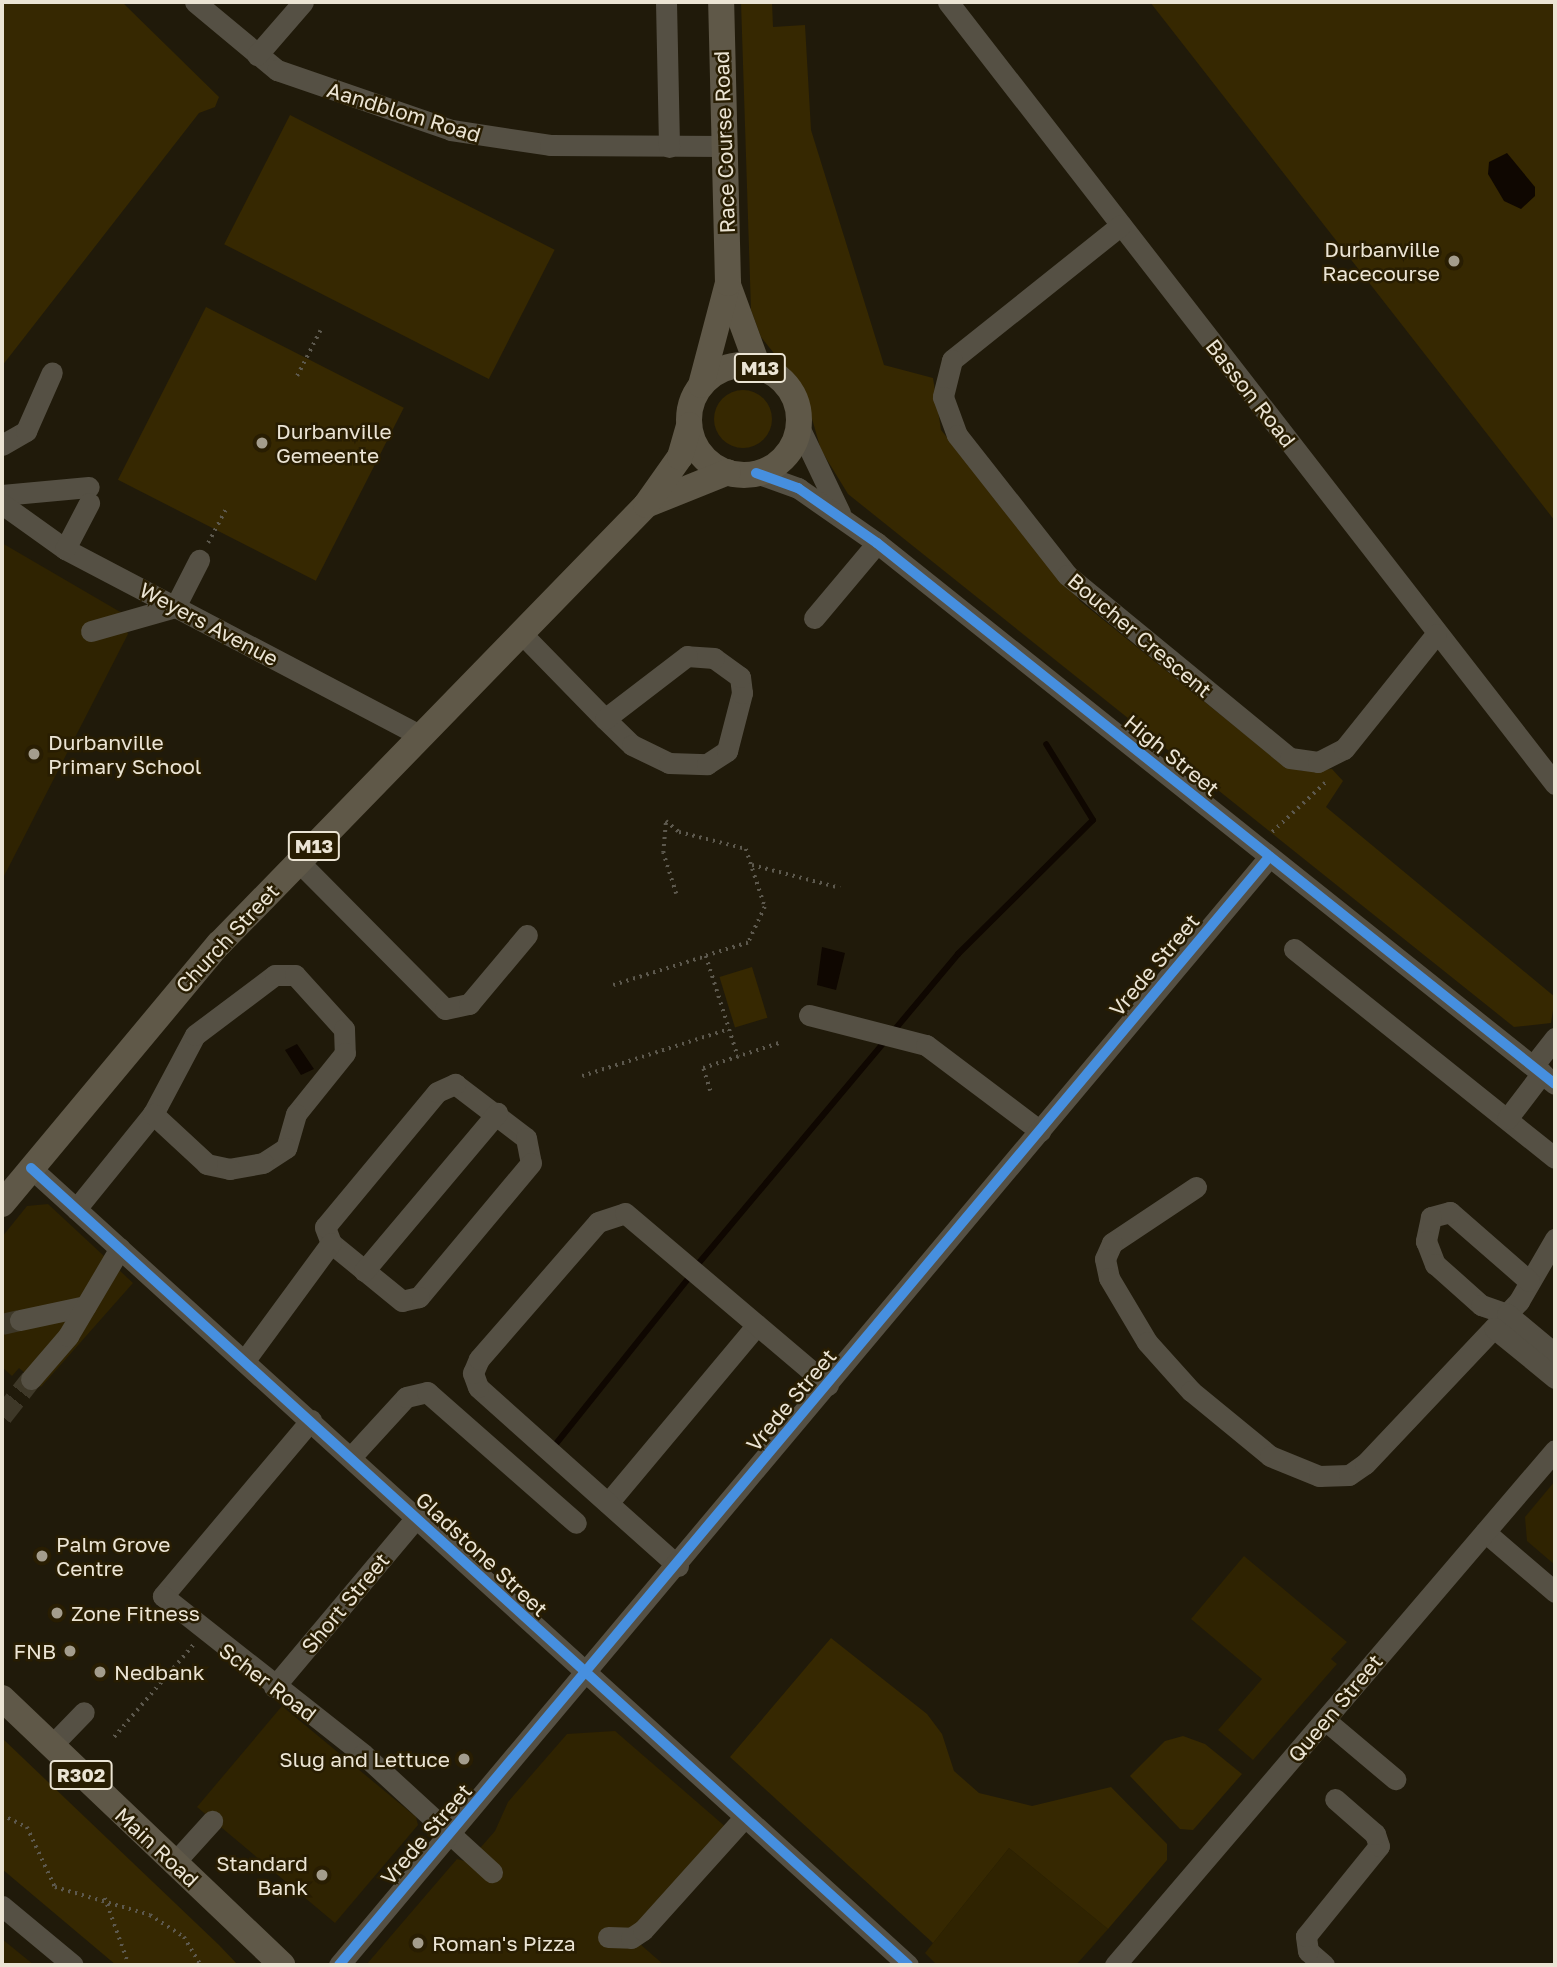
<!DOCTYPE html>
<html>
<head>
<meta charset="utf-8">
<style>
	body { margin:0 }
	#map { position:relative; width:1557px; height:1967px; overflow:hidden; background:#201a0a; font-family:"Golos Text",sans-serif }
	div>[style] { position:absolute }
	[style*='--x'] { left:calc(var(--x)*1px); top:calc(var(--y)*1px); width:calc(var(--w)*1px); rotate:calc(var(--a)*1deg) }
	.built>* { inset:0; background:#2f2301 }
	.green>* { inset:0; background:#362801; transform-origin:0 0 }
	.round { border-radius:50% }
	.water>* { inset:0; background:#0f0701 }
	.stream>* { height:6px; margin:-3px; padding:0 3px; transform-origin:3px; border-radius:3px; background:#0f0701 }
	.minor-tunnel>* { height:21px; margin-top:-10.5px; transform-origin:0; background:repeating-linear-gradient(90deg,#3e3828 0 21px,transparent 0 31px) }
	.path>* { height:3.5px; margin-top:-1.75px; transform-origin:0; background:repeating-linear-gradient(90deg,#5d594e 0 2px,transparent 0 7px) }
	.minor>* { height:21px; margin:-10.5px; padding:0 10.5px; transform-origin:10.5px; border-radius:10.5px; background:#555044 }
	.major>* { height:26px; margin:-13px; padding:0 13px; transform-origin:13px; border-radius:13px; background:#5f5848 }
	.major>.ring { margin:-13px; padding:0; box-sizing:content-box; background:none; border:26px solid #5f5848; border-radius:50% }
	.cycleway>* { height:10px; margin:-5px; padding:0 5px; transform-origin:5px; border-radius:5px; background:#468fdf }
	.dots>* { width:19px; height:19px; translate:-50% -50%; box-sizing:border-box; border:4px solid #281d02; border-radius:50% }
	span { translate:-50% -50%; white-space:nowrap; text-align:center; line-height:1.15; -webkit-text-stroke:5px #281d02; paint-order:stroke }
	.shield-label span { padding:2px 5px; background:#281d02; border:2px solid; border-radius:5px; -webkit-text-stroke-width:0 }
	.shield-label { font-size:19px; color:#ebe4d4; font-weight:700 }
	.street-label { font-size:21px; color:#ebe4d4 }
	.poi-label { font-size:21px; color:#ebe4d4 }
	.right { translate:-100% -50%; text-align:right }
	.left { translate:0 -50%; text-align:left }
	.frame { position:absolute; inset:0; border:4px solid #ebe4d4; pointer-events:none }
</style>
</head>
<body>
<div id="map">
	<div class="built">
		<i style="clip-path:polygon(2px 543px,122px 613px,128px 634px,2px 880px)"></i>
		<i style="clip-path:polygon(48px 1204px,133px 1283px,41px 1387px,19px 1368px,12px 1376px,2px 1367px,2px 1237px,27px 1206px)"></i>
		<i style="clip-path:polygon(1555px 1481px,1555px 1565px,1527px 1541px,1525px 1517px)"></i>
		<i style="clip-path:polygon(1244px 1556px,1347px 1642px,1331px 1659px,1337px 1664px,1253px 1760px,1218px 1730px,1262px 1679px,1191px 1619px)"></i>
		<i style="clip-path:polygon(282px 1706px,416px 1817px,418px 1825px,335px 1923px,197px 1807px)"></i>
		<i style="clip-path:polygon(615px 1731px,735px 1835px,640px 1944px,664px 1965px,366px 1965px,457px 1859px,468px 1862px,495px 1831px,508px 1802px,567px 1734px)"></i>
		<i style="clip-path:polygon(1009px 1848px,1108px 1929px,1076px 1965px,937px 1965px,925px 1953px)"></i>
		<i style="clip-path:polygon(2px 1939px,34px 1965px,2px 1965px)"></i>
	</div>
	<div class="green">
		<i style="clip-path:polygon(2px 2px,122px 2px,219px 97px,215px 107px,199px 113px,2px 366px)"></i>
		<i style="clip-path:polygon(741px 2px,772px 2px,773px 27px,805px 25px,811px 130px,884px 365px,933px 378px,941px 430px,1080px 601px,1279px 762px,1302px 771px,1332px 769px,1343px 781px,1326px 807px,1555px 997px,1551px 1023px,1514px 1027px,848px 494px,821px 450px,804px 391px,761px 337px,751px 310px)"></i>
		<i style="clip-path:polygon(1150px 2px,1555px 2px,1555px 521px)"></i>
		<i style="left:290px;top:115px;width:297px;height:145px;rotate:27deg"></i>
		<i style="left:206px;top:307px;width:222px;height:194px;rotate:27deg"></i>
		<i class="round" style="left:714px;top:390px;width:58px;height:58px"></i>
		<i style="left:752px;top:967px;width:53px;height:34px;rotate:73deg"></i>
		<i style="clip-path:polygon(831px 1638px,927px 1714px,942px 1734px,954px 1771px,979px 1793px,1032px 1806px,1111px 1787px,1167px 1844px,1167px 1860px,1108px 1929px,1009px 1848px,933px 1943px,730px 1757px)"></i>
		<i style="clip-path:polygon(1183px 1736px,1205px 1744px,1242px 1774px,1193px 1830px,1180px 1829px,1130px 1776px,1165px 1741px)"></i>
		<i style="clip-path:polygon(2px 1738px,219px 1945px,238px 1965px,116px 1965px,2px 1869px)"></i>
	</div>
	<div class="water">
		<i style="clip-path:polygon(1507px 153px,1535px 187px,1535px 196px,1521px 209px,1504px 201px,1488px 174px,1489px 162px)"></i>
		<i style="clip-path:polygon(822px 947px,845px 953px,836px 990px,817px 985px)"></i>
		<i style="clip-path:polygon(297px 1044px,314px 1069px,301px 1075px,285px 1050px)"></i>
	</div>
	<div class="stream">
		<i style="--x:698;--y:1264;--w:405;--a:-50"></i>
		<i style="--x:958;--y:954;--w:190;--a:-44.8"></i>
		<i style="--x:1093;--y:820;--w:89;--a:-121.7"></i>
		<i style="--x:555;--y:1445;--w:214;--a:-51.3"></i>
	</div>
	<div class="minor-tunnel">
		<i style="--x:2;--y:1324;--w:18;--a:-13"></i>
		<i style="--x:2;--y:1416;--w:47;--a:-51.9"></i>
	</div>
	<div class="path">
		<i style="--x:297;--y:376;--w:51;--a:-62.9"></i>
		<i style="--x:208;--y:543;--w:41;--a:-62.2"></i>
		<i style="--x:1272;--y:832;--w:76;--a:-42.9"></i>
		<i style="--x:752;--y:865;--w:91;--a:14.6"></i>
		<i style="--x:676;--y:894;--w:43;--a:-107.6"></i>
		<i style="--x:663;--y:853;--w:32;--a:-85"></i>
		<i style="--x:666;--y:821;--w:17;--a:40"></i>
		<i style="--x:679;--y:832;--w:69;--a:14.2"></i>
		<i style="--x:746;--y:849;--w:61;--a:71.9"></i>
		<i style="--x:765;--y:907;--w:40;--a:115"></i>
		<i style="--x:748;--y:943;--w:44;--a:162.8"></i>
		<i style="--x:613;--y:985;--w:97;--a:-17.3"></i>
		<i style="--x:706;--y:956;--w:106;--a:72.4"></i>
		<i style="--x:582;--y:1076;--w:154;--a:-17.7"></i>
		<i style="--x:710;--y:1091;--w:24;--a:-107"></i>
		<i style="--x:703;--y:1068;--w:80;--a:-18.2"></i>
		<i style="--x:114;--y:1737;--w:121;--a:-49.3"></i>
		<i style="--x:2;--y:1815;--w:28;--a:26"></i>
		<i style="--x:27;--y:1827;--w:66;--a:65"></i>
		<i style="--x:55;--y:1887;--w:99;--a:16.4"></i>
		<i style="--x:150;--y:1915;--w:40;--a:32.9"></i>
		<i style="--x:184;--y:1937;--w:33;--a:59"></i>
		<i style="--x:105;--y:1898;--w:71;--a:70.3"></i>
	</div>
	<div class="minor">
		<i style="--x:195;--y:2;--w:107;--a:39.7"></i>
		<i style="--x:277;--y:70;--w:184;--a:19"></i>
		<i style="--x:451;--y:130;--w:100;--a:8.6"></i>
		<i style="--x:550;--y:145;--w:175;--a:0.3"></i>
		<i style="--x:666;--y:2;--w:145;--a:88.8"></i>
		<i style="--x:948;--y:2;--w:990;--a:52.18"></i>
		<i style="--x:257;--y:55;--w:70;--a:-49"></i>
		<i style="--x:1121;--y:225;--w:216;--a:141.4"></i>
		<i style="--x:952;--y:360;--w:38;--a:104"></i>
		<i style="--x:943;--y:397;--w:40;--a:69.8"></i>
		<i style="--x:957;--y:435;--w:178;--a:51.8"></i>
		<i style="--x:1067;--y:575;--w:288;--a:39.4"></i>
		<i style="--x:1290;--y:758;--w:28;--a:8"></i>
		<i style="--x:1318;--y:762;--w:29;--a:-27"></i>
		<i style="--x:1344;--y:749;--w:147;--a:-51.3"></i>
		<i style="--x:799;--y:427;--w:95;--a:64.5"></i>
		<i style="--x:2;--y:445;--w:28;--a:-30"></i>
		<i style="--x:26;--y:431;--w:64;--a:-66.2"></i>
		<i style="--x:756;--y:473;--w:45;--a:19.7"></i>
		<i style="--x:798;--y:488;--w:96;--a:34.8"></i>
		<i style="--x:877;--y:543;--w:867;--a:38.59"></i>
		<i style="--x:2;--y:495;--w:87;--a:-5.3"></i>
		<i style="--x:2;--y:504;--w:77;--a:35.5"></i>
		<i style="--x:65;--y:549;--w:402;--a:27.7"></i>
		<i style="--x:65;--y:549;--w:52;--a:-62.4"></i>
		<i style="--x:814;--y:618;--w:98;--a:-50"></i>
		<i style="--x:91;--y:631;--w:87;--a:-15.9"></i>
		<i style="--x:175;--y:607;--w:53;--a:-62.9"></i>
		<i style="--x:522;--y:634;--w:119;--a:45.7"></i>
		<i style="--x:605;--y:719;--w:37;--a:44"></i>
		<i style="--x:632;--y:745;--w:41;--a:25.9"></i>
		<i style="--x:669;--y:763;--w:38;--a:2"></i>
		<i style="--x:707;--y:764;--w:24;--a:-33"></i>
		<i style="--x:727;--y:751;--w:60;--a:-75.5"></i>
		<i style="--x:742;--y:693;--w:16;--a:-97"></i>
		<i style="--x:740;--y:677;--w:32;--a:-144"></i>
		<i style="--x:714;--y:658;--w:27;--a:-176"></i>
		<i style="--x:687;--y:656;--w:103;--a:142.5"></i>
		<i style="--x:299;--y:862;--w:207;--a:45.2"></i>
		<i style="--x:445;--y:1009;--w:25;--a:-12"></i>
		<i style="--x:469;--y:1004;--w:90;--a:-50"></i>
		<i style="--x:1294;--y:949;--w:334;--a:38.7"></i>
		<i style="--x:809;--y:1015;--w:121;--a:14.4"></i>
		<i style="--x:926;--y:1045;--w:143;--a:37"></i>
		<i style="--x:1533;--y:1066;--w:36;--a:-52"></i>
		<i style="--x:455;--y:1084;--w:89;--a:37.3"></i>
		<i style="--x:526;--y:1138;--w:25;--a:79"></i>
		<i style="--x:531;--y:1163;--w:175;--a:129.9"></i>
		<i style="--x:419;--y:1297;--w:17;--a:167"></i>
		<i style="--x:402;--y:1301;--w:92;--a:-140.8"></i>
		<i style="--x:331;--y:1243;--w:17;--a:-111"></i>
		<i style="--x:325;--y:1227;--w:175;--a:-50.3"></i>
		<i style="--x:437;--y:1092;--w:20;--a:-24"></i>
		<i style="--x:1507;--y:1119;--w:58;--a:-52.7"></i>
		<i style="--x:31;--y:1168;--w:1185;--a:42.26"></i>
		<i style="--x:1196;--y:1187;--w:101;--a:146.3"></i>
		<i style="--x:1112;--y:1243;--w:17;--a:114"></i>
		<i style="--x:1105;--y:1259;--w:19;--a:78"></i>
		<i style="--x:1109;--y:1278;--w:74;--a:59.3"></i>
		<i style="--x:1147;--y:1342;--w:66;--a:48.1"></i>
		<i style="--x:1191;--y:1391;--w:102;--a:39.4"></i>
		<i style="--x:1270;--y:1456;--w:53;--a:22.2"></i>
		<i style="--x:1319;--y:1476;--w:30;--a:-2"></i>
		<i style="--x:1349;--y:1475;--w:19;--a:-35"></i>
		<i style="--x:1365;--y:1464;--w:224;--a:-46.6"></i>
		<i style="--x:1519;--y:1301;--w:72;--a:-59.9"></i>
		<i style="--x:76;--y:1209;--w:122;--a:-51"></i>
		<i style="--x:153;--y:1114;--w:89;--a:-62"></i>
		<i style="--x:195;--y:1035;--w:100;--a:-36.9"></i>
		<i style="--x:275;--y:975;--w:20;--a:0"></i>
		<i style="--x:295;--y:975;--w:73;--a:47.8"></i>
		<i style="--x:344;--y:1029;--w:24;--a:88"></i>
		<i style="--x:345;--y:1053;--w:78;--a:128.8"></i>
		<i style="--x:296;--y:1114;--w:35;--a:106"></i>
		<i style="--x:286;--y:1148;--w:27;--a:147"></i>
		<i style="--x:263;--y:1163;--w:34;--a:170"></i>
		<i style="--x:230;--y:1169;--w:24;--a:-168"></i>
		<i style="--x:207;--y:1164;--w:74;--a:-137.2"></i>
		<i style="--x:364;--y:1271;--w:207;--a:-49.9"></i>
		<i style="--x:1529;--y:1281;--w:105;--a:-138.9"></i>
		<i style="--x:1450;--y:1212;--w:20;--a:165"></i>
		<i style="--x:1431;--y:1217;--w:25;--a:102"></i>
		<i style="--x:1426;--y:1241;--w:25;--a:69"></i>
		<i style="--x:1435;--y:1264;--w:62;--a:41.7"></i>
		<i style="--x:1481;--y:1305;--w:28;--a:19"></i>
		<i style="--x:1507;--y:1314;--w:62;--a:39.8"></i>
		<i style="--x:20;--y:1320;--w:67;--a:-12"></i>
		<i style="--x:1494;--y:1328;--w:79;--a:39.3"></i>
		<i style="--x:245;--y:1360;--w:145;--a:-53.7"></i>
		<i style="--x:31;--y:1379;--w:57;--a:-49.3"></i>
		<i style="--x:68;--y:1336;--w:102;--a:-59.4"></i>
		<i style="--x:311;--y:1420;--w:230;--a:130.1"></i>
		<i style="--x:163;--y:1596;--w:255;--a:38.3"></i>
		<i style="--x:363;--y:1754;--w:175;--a:42.5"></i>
		<i style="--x:351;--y:1457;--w:81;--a:-47.5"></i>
		<i style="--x:406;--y:1397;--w:22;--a:-13"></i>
		<i style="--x:427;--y:1392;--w:198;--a:41.3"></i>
		<i style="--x:608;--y:1503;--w:232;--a:-50.1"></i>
		<i style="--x:1485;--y:1532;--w:92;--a:40.6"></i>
		<i style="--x:678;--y:1566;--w:268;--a:-138.2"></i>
		<i style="--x:478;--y:1387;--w:15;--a:-110"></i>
		<i style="--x:473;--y:1373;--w:15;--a:-67"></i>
		<i style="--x:479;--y:1359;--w:181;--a:-49"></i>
		<i style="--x:598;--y:1222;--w:28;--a:-18"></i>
		<i style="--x:625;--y:1213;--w:266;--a:40.3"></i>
		<i style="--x:274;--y:1687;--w:221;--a:-50"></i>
		<i style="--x:1325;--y:1720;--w:92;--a:40.1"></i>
		<i style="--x:51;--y:1746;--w:47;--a:-45.9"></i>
		<i style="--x:174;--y:1863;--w:57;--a:-47.9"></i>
		<i style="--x:2;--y:1906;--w:92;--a:39.7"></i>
		<i style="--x:608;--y:1937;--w:23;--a:2"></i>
		<i style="--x:631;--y:1938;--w:14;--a:-34"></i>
		<i style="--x:643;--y:1930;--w:151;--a:-48"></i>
		<i style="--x:339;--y:1965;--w:1447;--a:-49.99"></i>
		<i style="--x:1115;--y:1965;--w:677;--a:-49.49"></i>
		<i style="--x:1324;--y:1965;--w:21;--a:-139"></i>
		<i style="--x:1308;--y:1951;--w:15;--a:-98"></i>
		<i style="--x:1306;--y:1936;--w:116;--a:-51"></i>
		<i style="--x:1379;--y:1846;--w:13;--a:-108"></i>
		<i style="--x:1375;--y:1834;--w:53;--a:-138.8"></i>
	</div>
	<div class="major">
		<i style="--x:728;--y:285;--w:87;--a:69.9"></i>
		<i class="ring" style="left:689px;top:365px;width:84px;height:84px"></i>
		<i style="--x:701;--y:385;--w:106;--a:-75.2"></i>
		<i style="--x:728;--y:283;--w:281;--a:-91.4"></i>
		<i style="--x:646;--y:505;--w:88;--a:-21.9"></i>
		<i style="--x:2;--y:1204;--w:339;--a:-50.2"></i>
		<i style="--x:219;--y:944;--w:612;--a:-45.79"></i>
		<i style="--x:646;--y:505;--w:59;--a:-54.7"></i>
		<i style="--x:680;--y:457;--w:33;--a:-74"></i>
		<i style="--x:2;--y:1698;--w:387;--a:43.6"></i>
	</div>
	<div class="cycleway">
		<i style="--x:756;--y:473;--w:45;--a:19.7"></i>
		<i style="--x:798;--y:488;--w:96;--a:34.8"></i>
		<i style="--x:877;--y:543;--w:867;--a:38.59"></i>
		<i style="--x:31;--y:1168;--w:1185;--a:42.26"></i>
		<i style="--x:339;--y:1965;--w:1447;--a:-49.99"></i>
	</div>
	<div class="dots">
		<i style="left:1454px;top:261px;background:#a49d8d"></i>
		<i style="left:262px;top:443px;background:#a49d8d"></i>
		<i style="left:34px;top:754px;background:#a49d8d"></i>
		<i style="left:42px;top:1556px;background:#a49d8d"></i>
		<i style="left:57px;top:1613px;background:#a49d8d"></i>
		<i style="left:70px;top:1651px;background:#a49d8d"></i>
		<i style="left:100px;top:1672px;background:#a49d8d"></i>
		<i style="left:464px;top:1759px;background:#a49d8d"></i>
		<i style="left:322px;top:1875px;background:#a49d8d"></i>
		<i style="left:418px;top:1943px;background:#a49d8d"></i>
	</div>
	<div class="shield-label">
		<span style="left:760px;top:368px">M13</span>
		<span style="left:314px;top:846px">M13</span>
		<span style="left:81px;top:1775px">R302</span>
	</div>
	<div class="street-label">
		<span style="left:404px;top:112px;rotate:17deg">Aandblom Road</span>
		<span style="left:724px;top:142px;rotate:-92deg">Race Course Road</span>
		<span style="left:1251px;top:393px;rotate:52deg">Basson Road</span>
		<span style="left:209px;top:624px;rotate:28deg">Weyers Avenue</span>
		<span style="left:1140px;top:635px;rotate:40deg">Boucher Crescent</span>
		<span style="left:1172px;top:755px;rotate:39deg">High Street</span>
		<span style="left:227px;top:938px;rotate:-47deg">Church Street</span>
		<span style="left:1154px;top:965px;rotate:-50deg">Vrede Street</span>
		<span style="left:791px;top:1400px;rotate:-50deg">Vrede Street</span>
		<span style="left:482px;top:1554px;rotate:43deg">Gladstone Street</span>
		<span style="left:345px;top:1603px;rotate:-50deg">Short Street</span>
		<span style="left:268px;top:1682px;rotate:37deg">Scher Road</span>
		<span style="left:1335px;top:1708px;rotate:-50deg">Queen Street</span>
		<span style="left:426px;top:1834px;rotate:-49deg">Vrede Street</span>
		<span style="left:157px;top:1847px;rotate:43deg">Main Road</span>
	</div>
	<div class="poi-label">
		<span class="right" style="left:1440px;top:261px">Durbanville<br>Racecourse</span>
		<span class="left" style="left:276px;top:443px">Durbanville<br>Gemeente</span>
		<span class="left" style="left:48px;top:754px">Durbanville<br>Primary School</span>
		<span class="left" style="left:56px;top:1556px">Palm Grove<br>Centre</span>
		<span class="left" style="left:71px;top:1613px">Zone Fitness</span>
		<span class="right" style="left:56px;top:1651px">FNB</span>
		<span class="left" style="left:114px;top:1672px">Nedbank</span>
		<span class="right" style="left:450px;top:1759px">Slug and Lettuce</span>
		<span class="right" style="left:308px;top:1875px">Standard<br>Bank</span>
		<span class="left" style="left:432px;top:1943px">Roman's Pizza</span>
	</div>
	<div class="frame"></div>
</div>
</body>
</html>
